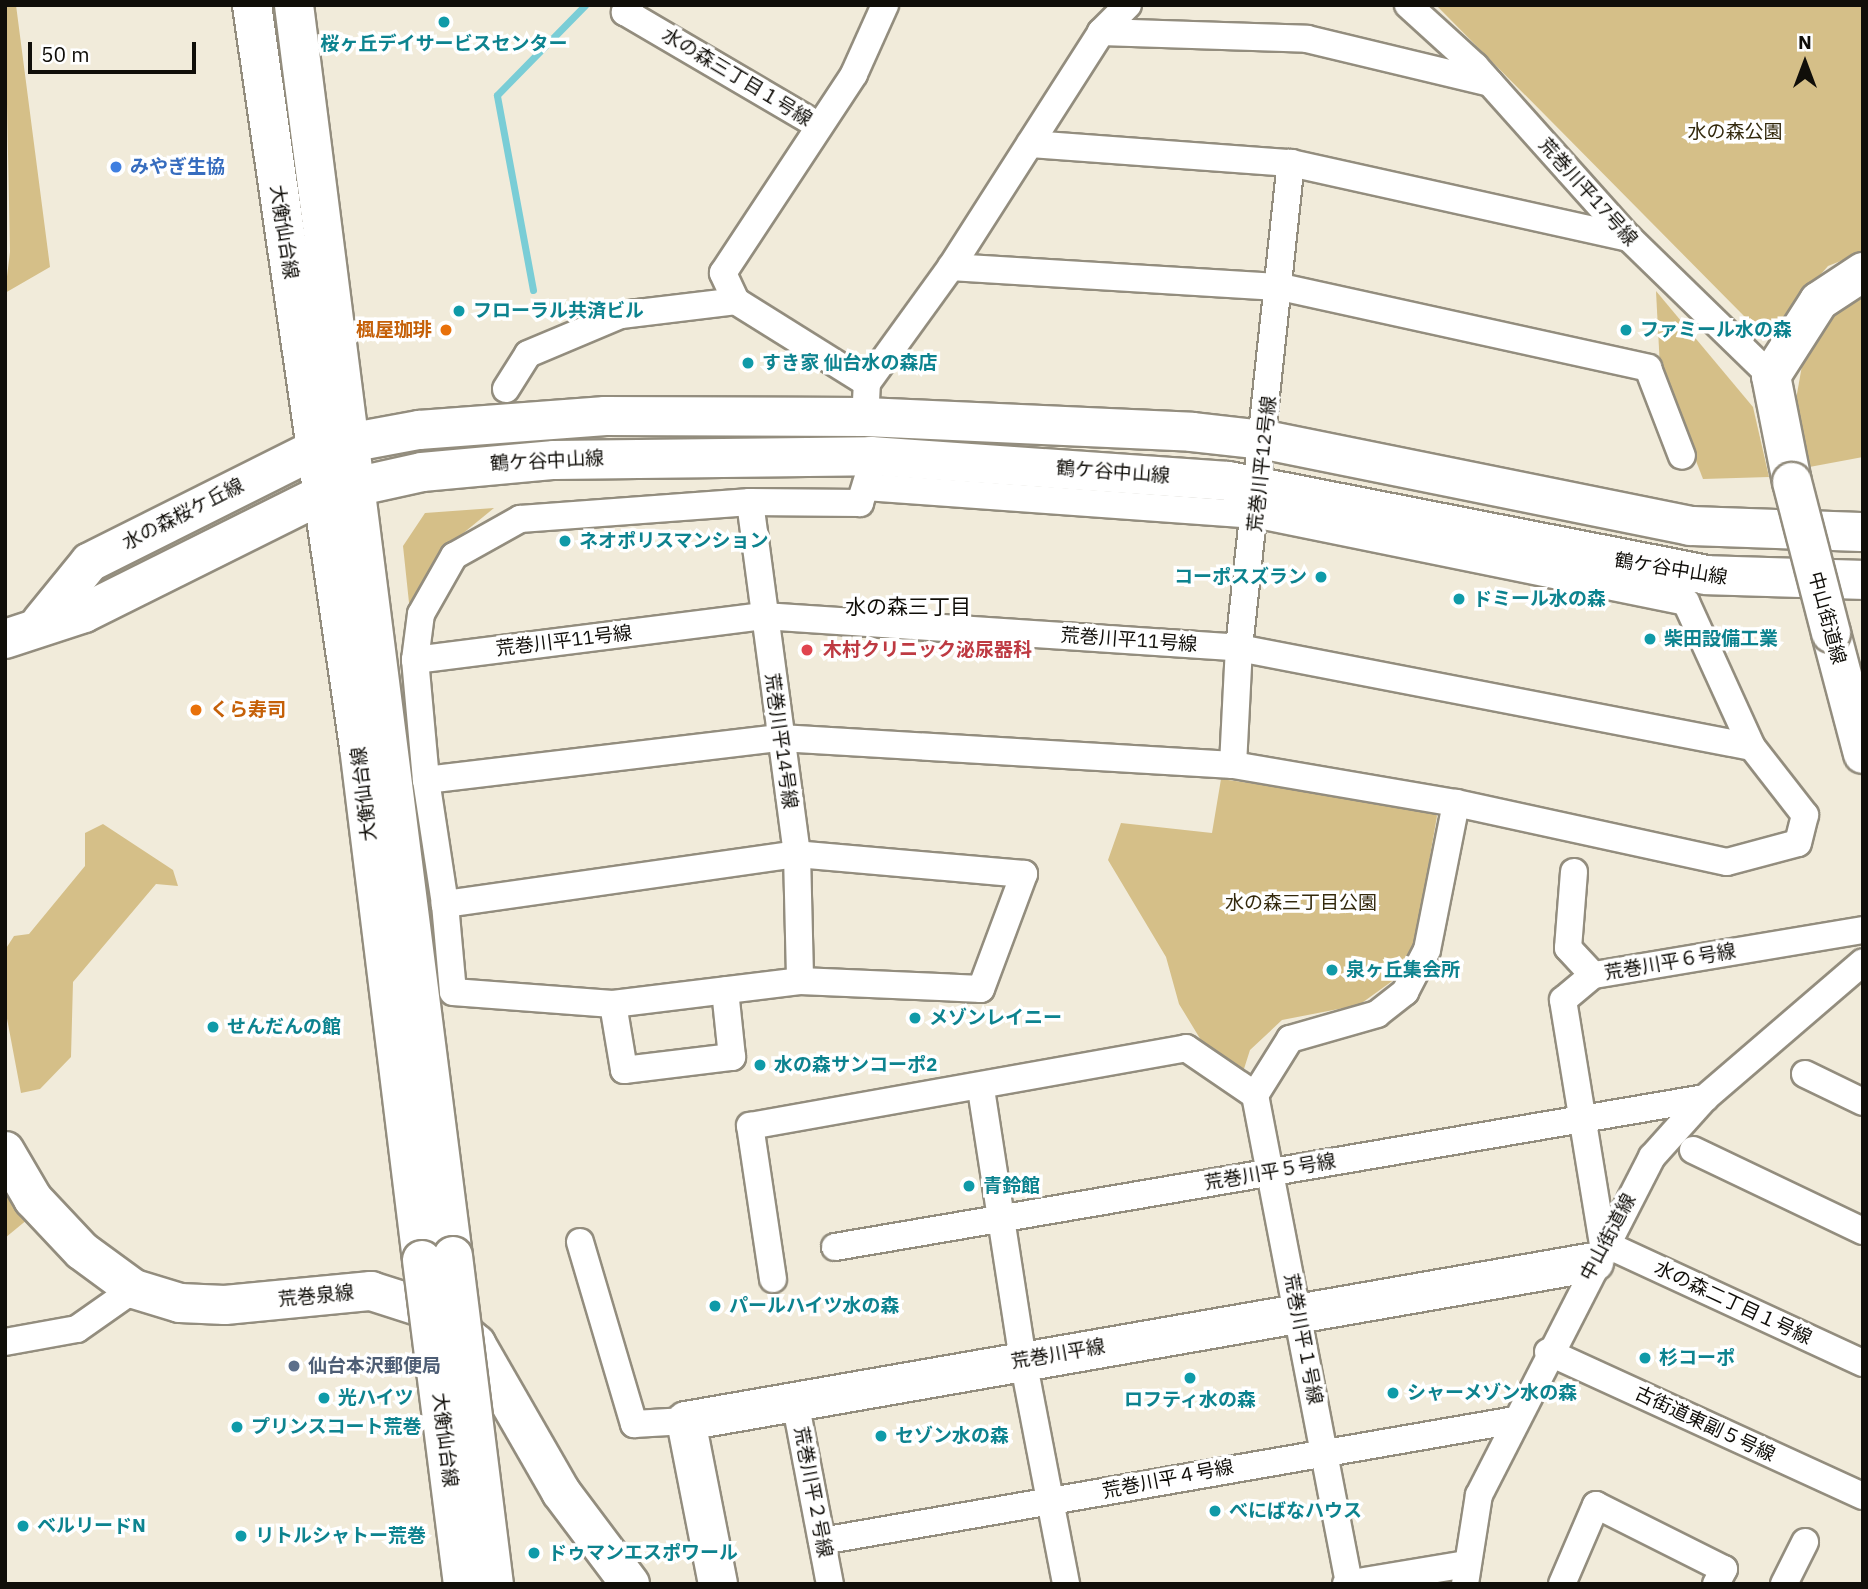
<!DOCTYPE html>
<html>
<head>
<meta charset="utf-8">
<style>
	body { margin:0 }
	#map { position:relative; width:1868px; height:1589px; overflow:hidden; background:#f1ebda; font-family:"IBM Plex Sans","Noto Sans JP",sans-serif }
	div>[style] { position:absolute }
	[style*='--x'] { left:calc(var(--x)*1px); top:calc(var(--y)*1px); width:calc(var(--w)*1px); rotate:calc(var(--a)*1deg) }
	.green>* { inset:0; background:#d5bf88 }
	.stream>* { height:7px; margin:-3.5px; padding:0 3.5px; transform-origin:3.5px; border-radius:3.5px; background:#7acdd6 }
	.roads { filter:drop-shadow(2px 0 #938d7e) drop-shadow(-2px 0 #938d7e) drop-shadow(0 2px #938d7e) drop-shadow(0 -2px #938d7e) }
	.street>* { height:26px; margin:-13px; padding:0 13px; transform-origin:13px; border-radius:13px; background:#fff }
	.secondary>* { height:38px; margin:-19px; padding:0 19px; transform-origin:19px; border-radius:19px; background:#fff }
	.bridges { filter:drop-shadow(2px 0 #938d7e) drop-shadow(-2px 0 #938d7e) drop-shadow(0 2px #938d7e) drop-shadow(0 -2px #938d7e) }
	.secondary-bridge>* { height:38px; margin:-19px; padding:0 19px; transform-origin:19px; border-radius:19px; background:#fff }
	.dots>* { width:19px; height:19px; translate:-50% -50%; box-sizing:border-box; border:4px solid #fff; border-radius:50% }
	span { translate:-50% -50%; white-space:nowrap; text-align:center; line-height:1.15; -webkit-text-stroke:7px #fff; paint-order:stroke }
	.culture-label { font-size:19px; color:#0d838f; font-weight:700 }
	.left { translate:0 -50%; text-align:left }
	.right { translate:-100% -50%; text-align:right }
	.street-label { font-size:19px; color:#100e09 }
	.park-label { font-size:19px; color:#33290d }
	.shop-label { font-size:19px; color:#366cbe; font-weight:700 }
	.food-label { font-size:19px; color:#c56008; font-weight:700 }
	.health-label { font-size:19px; color:#be3a42; font-weight:700 }
	.service-label { font-size:19px; color:#4e5e75; font-weight:700 }
	.neighbourhood-label { font-size:21px; color:#100e09 }
	.frame { position:absolute; inset:0; border:7px solid #100e09; pointer-events:none }
	.north { position:absolute; left:1770px; top:28px; width:70px; height:70px; -webkit-text-stroke:5px #fff; paint-order:stroke; rotate:0deg; font-size:19px; font-weight:700; line-height:28px; text-align:center; color:#100e09 }
	.north::after { content:''; display:block; margin:auto; width:24px; height:32px; background:#100e09; clip-path:polygon(50% 0,100% 100%,50% 72%,0 100%) }
	.scale { position:absolute; left:28px; top:42px; width:168px; height:32px; box-sizing:border-box; border:4px solid #100e09; border-top:0; padding-left:9px; font-size:21px; line-height:24px; white-space:nowrap; color:#100e09; -webkit-text-stroke:5px #fff; paint-order:stroke }
</style>
</head>
<body>
<div id="map">
	<div class="green">
		<i style="clip-path:polygon(5px 5px,16px 5px,50px 267px,5px 293px,10px 252px)"></i>
		<i style="clip-path:polygon(1436px 5px,1863px 5px,1863px 252px,1828px 266px,1773px 330px,1744px 316px)"></i>
		<i style="clip-path:polygon(1863px 286px,1863px 457px,1804px 468px,1795px 405px,1806px 343px,1821px 317px)"></i>
		<i style="clip-path:polygon(1656px 291px,1753px 407px,1769px 477px,1703px 479px,1660px 368px)"></i>
		<i style="clip-path:polygon(494px 508px,439px 553px,410px 612px,403px 546px,425px 513px)"></i>
		<i style="clip-path:polygon(1221px 779px,1431px 809px,1437px 816px,1415px 943px,1402px 974px,1359px 1005px,1282px 1020px,1250px 1050px,1243px 1072px,1207px 1050px,1179px 1004px,1166px 957px,1108px 860px,1121px 823px,1212px 833px)"></i>
		<i style="clip-path:polygon(103px 824px,173px 870px,178px 886px,156px 884px,73px 982px,71px 1057px,40px 1089px,21px 1093px,5px 1008px,5px 950px,14px 936px,29px 934px,85px 866px,85px 833px)"></i>
		<i style="clip-path:polygon(5px 1180px,28px 1219px,5px 1238px)"></i>
	</div>
	<div class="stream">
		<i style="--x:533;--y:290;--w:198;--a:-100.5"></i>
		<i style="--x:497;--y:95;--w:126;--a:-45.6"></i>
	</div>
	<div class="roads">
		<div class="street">
			<i style="--x:630;--y:5;--w:9;--a:126"></i>
			<i style="--x:625;--y:12;--w:225;--a:30.4"></i>
			<i style="--x:1408;--y:5;--w:91;--a:42.3"></i>
			<i style="--x:1475;--y:66;--w:231;--a:48.2"></i>
			<i style="--x:1629;--y:238;--w:198;--a:44.2"></i>
			<i style="--x:1101;--y:32;--w:206;--a:1.9"></i>
			<i style="--x:1307;--y:39;--w:188;--a:13.5"></i>
			<i style="--x:1030;--y:144;--w:262;--a:4.2"></i>
			<i style="--x:1291;--y:163;--w:346;--a:12.5"></i>
			<i style="--x:951;--y:267;--w:331;--a:3.5"></i>
			<i style="--x:1281;--y:287;--w:376;--a:12.4"></i>
			<i style="--x:1648;--y:368;--w:94;--a:68.9"></i>
			<i style="--x:867;--y:383;--w:155;--a:-148"></i>
			<i style="--x:736;--y:301;--w:31;--a:-115"></i>
			<i style="--x:723;--y:273;--w:238;--a:-56.6"></i>
			<i style="--x:854;--y:74;--w:76;--a:-65.8"></i>
			<i style="--x:506;--y:389;--w:41;--a:-57.8"></i>
			<i style="--x:528;--y:354;--w:101;--a:-22.8"></i>
			<i style="--x:621;--y:315;--w:116;--a:-6.9"></i>
			<i style="--x:866;--y:401;--w:18;--a:-87"></i>
			<i style="--x:867;--y:383;--w:143;--a:-54.1"></i>
			<i style="--x:951;--y:267;--w:279;--a:-57.4"></i>
			<i style="--x:1101;--y:32;--w:38;--a:-45"></i>
			<i style="--x:750;--y:502;--w:355;--a:82.4"></i>
			<i style="--x:797;--y:854;--w:127;--a:88.6"></i>
			<i style="--x:415;--y:660;--w:351;--a:-7.2"></i>
			<i style="--x:763;--y:616;--w:477;--a:3.8"></i>
			<i style="--x:1239;--y:648;--w:522;--a:10.92"></i>
			<i style="--x:1233;--y:765;--w:117;--a:-87.1"></i>
			<i style="--x:1239;--y:648;--w:488;--a:-83.9"></i>
			<i style="--x:426;--y:780;--w:121;--a:-95.2"></i>
			<i style="--x:415;--y:660;--w:46;--a:-82.6"></i>
			<i style="--x:421;--y:614;--w:67;--a:-60.4"></i>
			<i style="--x:454;--y:556;--w:76;--a:-29.3"></i>
			<i style="--x:520;--y:519;--w:231;--a:-4.2"></i>
			<i style="--x:750;--y:502;--w:110;--a:0.5"></i>
			<i style="--x:860;--y:503;--w:34;--a:-73"></i>
			<i style="--x:1574;--y:872;--w:76;--a:94.5"></i>
			<i style="--x:1568;--y:948;--w:37;--a:47"></i>
			<i style="--x:445;--y:904;--w:88;--a:84.8"></i>
			<i style="--x:453;--y:992;--w:160;--a:4.3"></i>
			<i style="--x:613;--y:1004;--w:188;--a:-7"></i>
			<i style="--x:800;--y:981;--w:181;--a:2.5"></i>
			<i style="--x:981;--y:989;--w:123;--a:-69.5"></i>
			<i style="--x:1024;--y:874;--w:228;--a:-175"></i>
			<i style="--x:797;--y:854;--w:356;--a:171.9"></i>
			<i style="--x:445;--y:904;--w:125;--a:-98.7"></i>
			<i style="--x:426;--y:780;--w:356;--a:-6.8"></i>
			<i style="--x:780;--y:738;--w:454;--a:3.4"></i>
			<i style="--x:1233;--y:765;--w:226;--a:9.7"></i>
			<i style="--x:1456;--y:803;--w:277;--a:12.3"></i>
			<i style="--x:1727;--y:862;--w:73;--a:-15"></i>
			<i style="--x:1798;--y:843;--w:29;--a:-76"></i>
			<i style="--x:1805;--y:815;--w:86;--a:-127.9"></i>
			<i style="--x:1752;--y:747;--w:159;--a:-114.5"></i>
			<i style="--x:1686;--y:602;--w:438;--a:-168.5"></i>
			<i style="--x:1257;--y:515;--w:390;--a:-175.9"></i>
			<i style="--x:1863;--y:930;--w:274;--a:170.5"></i>
			<i style="--x:1593;--y:975;--w:39;--a:140"></i>
			<i style="--x:1563;--y:1000;--w:246;--a:80.7"></i>
			<i style="--x:1603;--y:1243;--w:286;--a:24.8"></i>
			<i style="--x:613;--y:1004;--w:67;--a:80.5"></i>
			<i style="--x:624;--y:1070;--w:109;--a:-6.9"></i>
			<i style="--x:732;--y:1057;--w:67;--a:-96"></i>
			<i style="--x:1805;--y:1074;--w:64;--a:25.8"></i>
			<i style="--x:981;--y:1089;--w:274;--a:81.2"></i>
			<i style="--x:1023;--y:1360;--w:228;--a:79.1"></i>
			<i style="--x:1255;--y:1095;--w:497;--a:79.1"></i>
			<i style="--x:1255;--y:1095;--w:66;--a:-58"></i>
			<i style="--x:1290;--y:1039;--w:91;--a:-16"></i>
			<i style="--x:1377;--y:1014;--w:36;--a:-38"></i>
			<i style="--x:1405;--y:992;--w:47;--a:-62.4"></i>
			<i style="--x:1427;--y:950;--w:150;--a:-78.8"></i>
			<i style="--x:1693;--y:1150;--w:188;--a:25.5"></i>
			<i style="--x:580;--y:1242;--w:190;--a:73.5"></i>
			<i style="--x:634;--y:1424;--w:52;--a:-3.3"></i>
			<i style="--x:835;--y:1247;--w:883;--a:-9.72"></i>
			<i style="--x:773;--y:1279;--w:155;--a:-98.5"></i>
			<i style="--x:750;--y:1126;--w:443;--a:-10.1"></i>
			<i style="--x:1186;--y:1048;--w:83;--a:34.3"></i>
			<i style="--x:5;--y:1342;--w:73;--a:-10.2"></i>
			<i style="--x:77;--y:1329;--w:70;--a:-35.1"></i>
			<i style="--x:1548;--y:1352;--w:346;--a:24.6"></i>
			<i style="--x:795;--y:1401;--w:186;--a:79.2"></i>
			<i style="--x:822;--y:1541;--w:703;--a:-9.9"></i>
			<i style="--x:1346;--y:1584;--w:123;--a:-9.4"></i>
			<i style="--x:1465;--y:1584;--w:90;--a:-81.1"></i>
			<i style="--x:1479;--y:1495;--w:380;--a:-62.9"></i>
			<i style="--x:1652;--y:1157;--w:79;--a:-48.1"></i>
			<i style="--x:1705;--y:1098;--w:208;--a:-40.7"></i>
			<i style="--x:1562;--y:1584;--w:86;--a:-66.7"></i>
			<i style="--x:1596;--y:1505;--w:143;--a:26.6"></i>
			<i style="--x:1724;--y:1569;--w:17;--a:118"></i>
			<i style="--x:1784;--y:1584;--w:47;--a:-63.4"></i>
		</div>
		<div class="secondary">
			<i style="--x:252;--y:5;--w:750;--a:81.79"></i>
			<i style="--x:359;--y:747;--w:517;--a:83"></i>
			<i style="--x:294;--y:5;--w:1261;--a:82.76"></i>
			<i style="--x:1792;--y:482;--w:108;--a:-101.2"></i>
			<i style="--x:1771;--y:376;--w:89;--a:-57.4"></i>
			<i style="--x:1819;--y:301;--w:53;--a:-33.4"></i>
			<i style="--x:41;--y:622;--w:77;--a:-50.8"></i>
			<i style="--x:90;--y:562;--w:253;--a:-26.6"></i>
			<i style="--x:316;--y:449;--w:105;--a:-10.5"></i>
			<i style="--x:419;--y:430;--w:187;--a:-4.3"></i>
			<i style="--x:605;--y:416;--w:260;--a:0.2"></i>
			<i style="--x:865;--y:417;--w:327;--a:2.6"></i>
			<i style="--x:1192;--y:432;--w:73;--a:6.3"></i>
			<i style="--x:1265;--y:440;--w:434;--a:11.4"></i>
			<i style="--x:1690;--y:526;--w:173;--a:2"></i>
			<i style="--x:1831;--y:633;--w:125;--a:75.2"></i>
			<i style="--x:5;--y:639;--w:83;--a:-18.2"></i>
			<i style="--x:84;--y:613;--w:267;--a:-26.5"></i>
			<i style="--x:323;--y:494;--w:101;--a:-12.5"></i>
			<i style="--x:422;--y:472;--w:133;--a:-5.2"></i>
			<i style="--x:554;--y:460;--w:317;--a:-0.7"></i>
			<i style="--x:871;--y:456;--w:358;--a:4"></i>
			<i style="--x:1228;--y:481;--w:486;--a:11.1"></i>
			<i style="--x:1705;--y:575;--w:158;--a:1.8"></i>
			<i style="--x:5;--y:1151;--w:56;--a:59.7"></i>
			<i style="--x:33;--y:1199;--w:71;--a:46.7"></i>
			<i style="--x:82;--y:1251;--w:64;--a:36.2"></i>
			<i style="--x:134;--y:1289;--w:48;--a:16.9"></i>
			<i style="--x:180;--y:1303;--w:45;--a:2.5"></i>
			<i style="--x:225;--y:1305;--w:147;--a:-5.5"></i>
			<i style="--x:371;--y:1291;--w:72;--a:17.7"></i>
			<i style="--x:440;--y:1313;--w:48;--a:40.7"></i>
			<i style="--x:476;--y:1344;--w:171;--a:60.1"></i>
			<i style="--x:561;--y:1492;--w:115;--a:53.1"></i>
			<i style="--x:718;--y:1584;--w:166;--a:-101.1"></i>
			<i style="--x:686;--y:1421;--w:922;--a:-9.93"></i>
		</div>
	</div>
	<div class="bridges">
		<div class="secondary-bridge">
			<i style="--x:1792;--y:482;--w:156;--a:75.5"></i>
			<i style="--x:453;--y:1256;--w:331;--a:82.9"></i>
			<i style="--x:422;--y:1260;--w:327;--a:82.8"></i>
		</div>
	</div>
	<div class="dots">
		<i style="left:444px;top:22px;background:#0f9aa8"></i>
		<i style="left:116px;top:167px;background:#3f7fe0"></i>
		<i style="left:459px;top:311px;background:#0f9aa8"></i>
		<i style="left:446px;top:330px;background:#e8710a"></i>
		<i style="left:1626px;top:330px;background:#0f9aa8"></i>
		<i style="left:748px;top:363px;background:#0f9aa8"></i>
		<i style="left:565px;top:541px;background:#0f9aa8"></i>
		<i style="left:1321px;top:577px;background:#0f9aa8"></i>
		<i style="left:1459px;top:599px;background:#0f9aa8"></i>
		<i style="left:1650px;top:639px;background:#0f9aa8"></i>
		<i style="left:807px;top:650px;background:#e0444e"></i>
		<i style="left:196px;top:710px;background:#e8710a"></i>
		<i style="left:1332px;top:970px;background:#0f9aa8"></i>
		<i style="left:915px;top:1018px;background:#0f9aa8"></i>
		<i style="left:213px;top:1027px;background:#0f9aa8"></i>
		<i style="left:760px;top:1065px;background:#0f9aa8"></i>
		<i style="left:969px;top:1186px;background:#0f9aa8"></i>
		<i style="left:715px;top:1306px;background:#0f9aa8"></i>
		<i style="left:1645px;top:1358px;background:#0f9aa8"></i>
		<i style="left:294px;top:1366px;background:#5c6f8a"></i>
		<i style="left:1190px;top:1378px;background:#0f9aa8"></i>
		<i style="left:1393px;top:1393px;background:#0f9aa8"></i>
		<i style="left:324px;top:1398px;background:#0f9aa8"></i>
		<i style="left:237px;top:1427px;background:#0f9aa8"></i>
		<i style="left:881px;top:1436px;background:#0f9aa8"></i>
		<i style="left:1215px;top:1511px;background:#0f9aa8"></i>
		<i style="left:23px;top:1526px;background:#0f9aa8"></i>
		<i style="left:241px;top:1536px;background:#0f9aa8"></i>
		<i style="left:534px;top:1553px;background:#0f9aa8"></i>
	</div>
	<div class="culture-label">
		<span style="left:444px;top:44px">桜ヶ丘デイサービスセンター</span>
		<span class="left" style="left:473px;top:311px">フローラル共済ビル</span>
		<span class="left" style="left:1640px;top:330px">ファミール水の森</span>
		<span class="left" style="left:762px;top:363px">すき家 仙台水の森店</span>
		<span class="left" style="left:579px;top:541px">ネオポリスマンション</span>
		<span class="right" style="left:1307px;top:577px">コーポスズラン</span>
		<span class="left" style="left:1473px;top:599px">ドミール水の森</span>
		<span class="left" style="left:1664px;top:639px">柴田設備工業</span>
		<span class="left" style="left:1346px;top:970px">泉ヶ丘集会所</span>
		<span class="left" style="left:929px;top:1018px">メゾンレイニー</span>
		<span class="left" style="left:227px;top:1027px">せんだんの館</span>
		<span class="left" style="left:774px;top:1065px">水の森サンコーポ2</span>
		<span class="left" style="left:983px;top:1186px">青鈴館</span>
		<span class="left" style="left:729px;top:1306px">パールハイツ水の森</span>
		<span class="left" style="left:1659px;top:1358px">杉コーポ</span>
		<span class="left" style="left:1407px;top:1393px">シャーメゾン水の森</span>
		<span class="left" style="left:338px;top:1398px">光ハイツ</span>
		<span style="left:1190px;top:1400px">ロフティ水の森</span>
		<span class="left" style="left:251px;top:1427px">プリンスコート荒巻</span>
		<span class="left" style="left:895px;top:1436px">セゾン水の森</span>
		<span class="left" style="left:1229px;top:1511px">べにばなハウス</span>
		<span class="left" style="left:37px;top:1526px">ベルリードN</span>
		<span class="left" style="left:255px;top:1536px">リトルシャトー荒巻</span>
		<span class="left" style="left:548px;top:1553px">ドゥマンエスポワール</span>
	</div>
	<div class="street-label">
		<span style="left:737px;top:77px;rotate:31deg">水の森三丁目１号線</span>
		<span style="left:1588px;top:192px;rotate:48deg">荒巻川平17号線</span>
		<span style="left:284px;top:232px;rotate:81deg">大衡仙台線</span>
		<span style="left:547px;top:461px;rotate:-3deg">鶴ケ谷中山線</span>
		<span style="left:1262px;top:464px;rotate:-84deg">荒巻川平12号線</span>
		<span style="left:1113px;top:472px;rotate:4deg">鶴ケ谷中山線</span>
		<span style="left:183px;top:514px;rotate:-27deg">水の森桜ケ丘線</span>
		<span style="left:1671px;top:569px;rotate:9deg">鶴ケ谷中山線</span>
		<span style="left:1827px;top:618px;rotate:75deg">中山街道線</span>
		<span style="left:1129px;top:640px;rotate:4deg">荒巻川平11号線</span>
		<span style="left:564px;top:641px;rotate:-7deg">荒巻川平11号線</span>
		<span style="left:781px;top:741px;rotate:82deg">荒巻川平14号線</span>
		<span style="left:364px;top:794px;rotate:-97deg">大衡仙台線</span>
		<span style="left:1670px;top:962px;rotate:-10deg">荒巻川平６号線</span>
		<span style="left:1270px;top:1172px;rotate:-10deg">荒巻川平５号線</span>
		<span style="left:1608px;top:1237px;rotate:-62deg">中山街道線</span>
		<span style="left:316px;top:1296px;rotate:-6deg">荒巻泉線</span>
		<span style="left:1733px;top:1303px;rotate:25deg">水の森二丁目１号線</span>
		<span style="left:1303px;top:1339px;rotate:79deg">荒巻川平１号線</span>
		<span style="left:1058px;top:1354px;rotate:-10deg">荒巻川平線</span>
		<span style="left:1705px;top:1424px;rotate:25deg">古街道東副５号線</span>
		<span style="left:445px;top:1440px;rotate:83deg">大衡仙台線</span>
		<span style="left:1168px;top:1479px;rotate:-11deg">荒巻川平４号線</span>
		<span style="left:813px;top:1492px;rotate:79deg">荒巻川平２号線</span>
	</div>
	<div class="park-label">
		<span style="left:1735px;top:132px">水の森公園</span>
		<span style="left:1301px;top:903px">水の森三丁目公園</span>
	</div>
	<div class="shop-label">
		<span class="left" style="left:130px;top:167px">みやぎ生協</span>
	</div>
	<div class="food-label">
		<span class="right" style="left:432px;top:330px">楓屋珈琲</span>
		<span class="left" style="left:210px;top:710px">くら寿司</span>
	</div>
	<div class="health-label">
		<span class="left" style="left:823px;top:650px">木村クリニック泌尿器科</span>
	</div>
	<div class="service-label">
		<span class="left" style="left:308px;top:1366px">仙台本沢郵便局</span>
	</div>
	<div class="neighbourhood-label">
		<span style="left:908px;top:606px">水の森三丁目</span>
	</div>
	<div class="frame"></div>
	<div class="north">N</div>
	<div class="scale">50 m</div>
</div>
</body>
</html>
